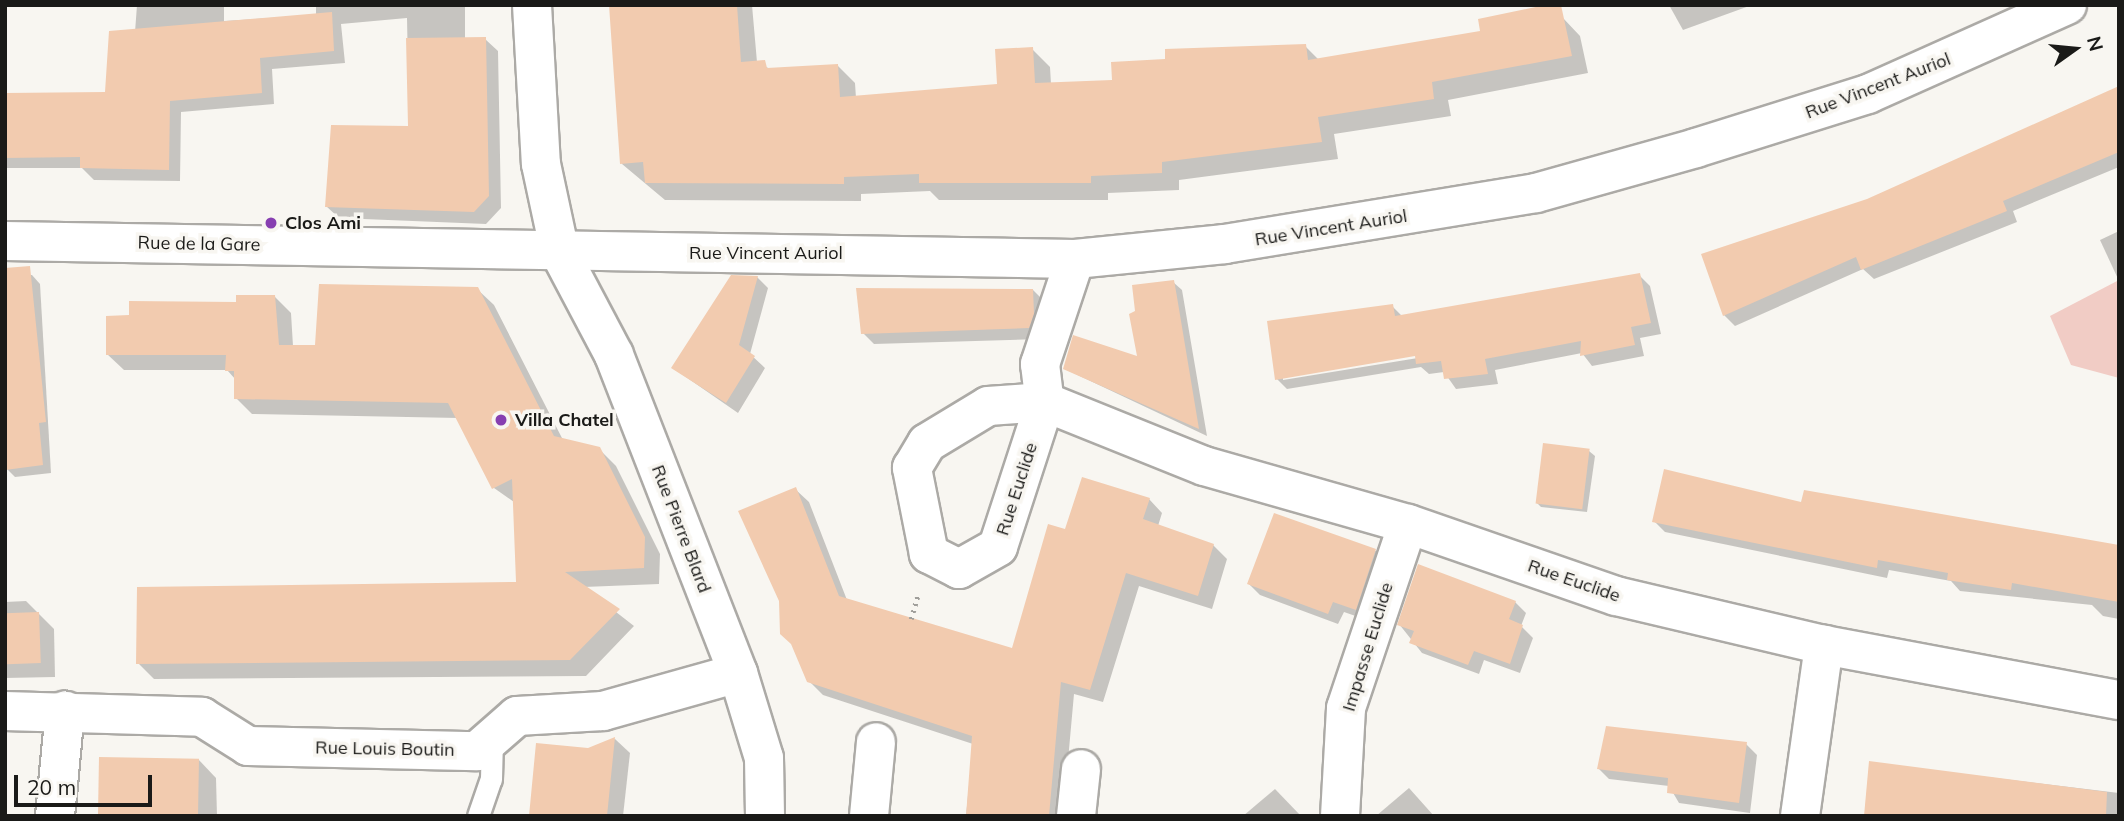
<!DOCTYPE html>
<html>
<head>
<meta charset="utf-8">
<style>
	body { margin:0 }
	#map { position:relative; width:2124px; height:821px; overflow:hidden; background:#f8f6f1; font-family:Mulish,sans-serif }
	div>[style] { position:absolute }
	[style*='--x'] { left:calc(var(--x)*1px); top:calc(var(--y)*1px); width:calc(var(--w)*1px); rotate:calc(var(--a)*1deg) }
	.green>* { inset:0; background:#f1ccc5 }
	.shadow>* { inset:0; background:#0003 }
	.building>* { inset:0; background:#f2cbaf; transform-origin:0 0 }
	.path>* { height:4.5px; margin-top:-2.25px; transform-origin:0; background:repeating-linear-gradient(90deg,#a09f9b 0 2px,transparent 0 7px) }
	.roads { filter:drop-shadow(2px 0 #acaaa6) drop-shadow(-2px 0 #acaaa6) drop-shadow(0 2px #acaaa6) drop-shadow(0 -2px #acaaa6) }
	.lane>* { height:21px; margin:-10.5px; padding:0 10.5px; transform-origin:10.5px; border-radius:10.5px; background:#fff }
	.street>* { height:38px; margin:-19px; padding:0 19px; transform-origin:19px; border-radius:19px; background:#fff }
	.secondary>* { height:38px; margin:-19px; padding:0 19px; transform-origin:19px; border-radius:19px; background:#fff }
	.dots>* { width:19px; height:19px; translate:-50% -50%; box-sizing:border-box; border:4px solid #f8f6f1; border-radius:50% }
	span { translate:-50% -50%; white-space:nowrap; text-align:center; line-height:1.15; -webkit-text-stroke:7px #f8f6f1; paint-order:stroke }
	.street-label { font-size:18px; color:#1a1a18 }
	.poi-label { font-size:18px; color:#1a1a18; font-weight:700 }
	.left { translate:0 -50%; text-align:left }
	.frame { position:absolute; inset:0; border:7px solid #1a1a18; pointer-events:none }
	.north { position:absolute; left:2040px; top:14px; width:70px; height:70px; -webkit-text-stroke:5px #f8f6f1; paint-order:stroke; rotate:75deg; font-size:19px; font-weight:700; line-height:28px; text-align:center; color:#1a1a18 }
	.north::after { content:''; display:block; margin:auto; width:24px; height:32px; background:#1a1a18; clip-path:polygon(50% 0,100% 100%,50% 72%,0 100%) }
	.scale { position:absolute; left:14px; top:775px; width:138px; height:32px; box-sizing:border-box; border:4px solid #1a1a18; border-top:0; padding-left:9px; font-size:21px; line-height:24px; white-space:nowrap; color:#1a1a18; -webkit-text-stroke:5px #f8f6f1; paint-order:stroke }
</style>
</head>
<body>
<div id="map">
	<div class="green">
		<i style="clip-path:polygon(2119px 280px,2119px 378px,2071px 365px,2050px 316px)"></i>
	</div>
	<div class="shadow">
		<i style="clip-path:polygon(137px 5px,224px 5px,224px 21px,316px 15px,316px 5px,465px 5px,465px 39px,485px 39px,498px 51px,501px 208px,486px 224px,339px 218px,326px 206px,409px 128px,407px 18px,341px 24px,345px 63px,272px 69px,274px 104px,181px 112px,180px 181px,94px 180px,82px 168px,5px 168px,5px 99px,107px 94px,135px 32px)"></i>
		<i style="clip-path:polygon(610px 5px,752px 5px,757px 62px,772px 70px,838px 66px,855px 83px,856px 98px,999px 86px,1032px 49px,1050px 67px,1051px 84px,1113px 82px,1167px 61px,1305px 46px,1319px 60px,1563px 18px,1580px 36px,1588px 73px,1448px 100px,1451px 116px,1334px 134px,1338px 159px,1179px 180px,1179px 190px,1108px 193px,1108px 200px,939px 200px,930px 191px,861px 194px,861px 201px,665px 200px,622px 164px)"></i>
		<i style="clip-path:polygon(1669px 5px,1752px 5px,1683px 30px)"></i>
		<i style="clip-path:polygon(2119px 88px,2119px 167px,2013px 211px,2017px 222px,1874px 279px,1863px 269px,1735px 326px,1724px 315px,1868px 201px)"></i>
		<i style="clip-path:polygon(2119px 231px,2119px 281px,2100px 240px)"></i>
		<i style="clip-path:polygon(5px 274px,32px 275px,40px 284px,51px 473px,15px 477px,7px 469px)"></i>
		<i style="clip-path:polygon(evenodd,1639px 275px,1650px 286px,1661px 334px,1640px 338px,1644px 356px,1592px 366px,1582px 353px,1495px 370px,1498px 384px,1456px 389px,1444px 372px,1429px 374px,1421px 367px,1287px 389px,1277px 379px,1392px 306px,1403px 317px,1639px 275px,1423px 353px,1424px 357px,1283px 380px,1283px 376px,1423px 353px)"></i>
		<i style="clip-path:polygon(757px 277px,768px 288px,750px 354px,765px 368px,738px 413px,673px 368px)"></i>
		<i style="clip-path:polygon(1173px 282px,1182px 290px,1207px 436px,1065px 369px,1139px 358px)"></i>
		<i style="clip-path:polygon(477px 289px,494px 305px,563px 440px,599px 449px,616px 466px,660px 554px,659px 584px,584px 587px,634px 626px,586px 676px,154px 679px,138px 663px,518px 584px,514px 502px,494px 488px,458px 418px,252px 414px,236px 398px,236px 380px,227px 370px,124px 370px,107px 354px,237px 304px,275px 297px,291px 313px,293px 346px,316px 346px)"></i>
		<i style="clip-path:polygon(1033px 290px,1044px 301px,1040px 339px,874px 344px,863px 333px)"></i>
		<i style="clip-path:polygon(1589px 451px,1595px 456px,1587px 512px,1541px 507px,1536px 502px)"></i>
		<i style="clip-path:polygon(795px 489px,809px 502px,847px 600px,1013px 650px,1066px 531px,1149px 499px,1162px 513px,1158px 526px,1213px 545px,1227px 559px,1212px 609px,1139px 586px,1103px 702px,1074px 694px,1063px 816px,966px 816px,973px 744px,823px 695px,809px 681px)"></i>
		<i style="clip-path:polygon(1803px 504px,2119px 547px,2119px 619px,2103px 616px,2092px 605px,1960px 591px,1951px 581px,1889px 570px,1887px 578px,1665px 532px,1654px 521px)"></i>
		<i style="clip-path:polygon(1275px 515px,1376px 551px,1386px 561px,1367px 620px,1344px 612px,1338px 624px,1260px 595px,1249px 584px)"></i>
		<i style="clip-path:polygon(26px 601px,54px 629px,55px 677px,5px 678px,5px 602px)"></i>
		<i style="clip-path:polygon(1515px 602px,1526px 613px,1521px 626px,1533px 638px,1520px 673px,1484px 660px,1479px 674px,1422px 653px,1399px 624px)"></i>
		<i style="clip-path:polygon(615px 739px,630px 753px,623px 816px,530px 816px,588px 750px)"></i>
		<i style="clip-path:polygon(1746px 744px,1757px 755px,1750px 813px,1679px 803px,1669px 786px,1609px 779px,1598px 768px)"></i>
		<i style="clip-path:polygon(198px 759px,216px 778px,217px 816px,101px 816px)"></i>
		<i style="clip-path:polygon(1871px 763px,2119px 793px,2119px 816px,1866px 816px)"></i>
		<i style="clip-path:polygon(1409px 788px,1434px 816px,1376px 816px)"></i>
		<i style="clip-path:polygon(1275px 789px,1301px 816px,1243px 816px)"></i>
	</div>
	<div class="building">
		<i style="clip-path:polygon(609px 5px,737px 5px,741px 62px,765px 60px,767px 68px,838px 64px,840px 97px,997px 84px,995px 49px,1033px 47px,1035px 83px,1112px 80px,1111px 62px,1165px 59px,1165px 49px,1306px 44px,1308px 60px,1480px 31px,1478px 19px,1545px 5px,1561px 5px,1572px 56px,1432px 82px,1434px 99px,1318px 117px,1322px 142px,1162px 162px,1162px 173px,1091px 176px,1091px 183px,919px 183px,919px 174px,844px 177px,844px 184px,645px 183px,643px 162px,620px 164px)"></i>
		<i style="clip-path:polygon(332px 12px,334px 51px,260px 58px,262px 93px,170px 101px,169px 170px,80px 168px,80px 157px,5px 158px,5px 93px,105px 92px,109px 31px)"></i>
		<i style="clip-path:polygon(486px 37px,489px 196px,474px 212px,325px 207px,331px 125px,408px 126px,406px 38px)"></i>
		<i style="clip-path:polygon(2119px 86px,2119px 152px,2003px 201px,2007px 211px,1861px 270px,1856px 257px,1723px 316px,1701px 254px,1867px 199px)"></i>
		<i style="clip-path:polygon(30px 266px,46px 422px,39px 423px,43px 465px,5px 470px,5px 268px)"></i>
		<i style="clip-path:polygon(1640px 273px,1651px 323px,1631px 327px,1635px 345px,1580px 356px,1581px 341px,1485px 359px,1488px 374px,1444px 379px,1441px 361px,1416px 364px,1415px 356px,1275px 380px,1267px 321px,1393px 304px,1395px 316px)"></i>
		<i style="clip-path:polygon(731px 275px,758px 276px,739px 345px,755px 356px,726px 403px,671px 368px)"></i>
		<i style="clip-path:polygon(1174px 280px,1177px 297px,1199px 429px,1063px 369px,1073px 335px,1137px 356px,1129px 314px,1135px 311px,1132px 285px)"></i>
		<i style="clip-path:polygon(319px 284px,478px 287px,554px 436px,600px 447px,645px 537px,644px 568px,565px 572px,620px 609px,570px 660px,136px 664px,137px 587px,516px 582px,512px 479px,492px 489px,448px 403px,234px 399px,234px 371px,225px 371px,226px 355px,106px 355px,106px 316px,129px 315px,129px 301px,236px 302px,236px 295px,275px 295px,279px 345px,315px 345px)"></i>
		<i style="clip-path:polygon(856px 288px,1033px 289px,1034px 314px,1029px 328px,861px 334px)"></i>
		<i style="left:1543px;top:443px;width:47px;height:61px;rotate:7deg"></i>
		<i style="clip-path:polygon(1664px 469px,1801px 502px,1804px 490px,2119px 545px,2119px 602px,2012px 583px,2011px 590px,1947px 580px,1948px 573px,1878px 560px,1877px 568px,1652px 522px)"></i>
		<i style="clip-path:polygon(1082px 477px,1150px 498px,1143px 519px,1214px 544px,1198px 596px,1126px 573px,1090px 690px,1061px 682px,1049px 816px,966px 816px,972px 736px,807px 682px,791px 644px,780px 634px,779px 601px,738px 511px,796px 487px,839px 596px,1012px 648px,1048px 524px,1065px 529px)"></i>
		<i style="clip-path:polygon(1274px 513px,1376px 549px,1356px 610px,1333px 602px,1328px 614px,1247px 584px)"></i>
		<i style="clip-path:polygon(1418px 564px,1516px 601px,1509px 619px,1523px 625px,1510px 664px,1474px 651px,1468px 665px,1409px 643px,1414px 631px,1397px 625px)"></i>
		<i style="left:39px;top:612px;width:51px;height:34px;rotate:88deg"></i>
		<i style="clip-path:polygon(1606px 726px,1747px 742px,1739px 803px,1667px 793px,1668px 778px,1597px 769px)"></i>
		<i style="clip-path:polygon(615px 737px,607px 816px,529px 816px,536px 743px,588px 748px)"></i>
		<i style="left:99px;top:757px;width:100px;height:59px;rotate:1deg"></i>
		<i style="clip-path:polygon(1869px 761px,2107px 792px,2106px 816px,1864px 816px)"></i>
	</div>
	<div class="path">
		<i style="--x:911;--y:619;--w:25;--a:-74"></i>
	</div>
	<div class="roads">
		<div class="lane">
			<i style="--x:478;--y:816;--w:39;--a:-71"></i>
			<i style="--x:491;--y:779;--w:42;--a:-88.6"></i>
		</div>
		<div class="street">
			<i style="--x:1075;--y:259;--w:111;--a:108.4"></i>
			<i style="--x:1040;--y:364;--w:38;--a:83"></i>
			<i style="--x:1045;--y:402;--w:171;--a:21.9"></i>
			<i style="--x:1204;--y:466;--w:212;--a:15.9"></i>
			<i style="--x:1408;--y:524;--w:220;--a:19.1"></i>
			<i style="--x:1616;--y:596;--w:214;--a:13.3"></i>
			<i style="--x:1824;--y:645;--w:300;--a:10.6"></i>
			<i style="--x:1045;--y:402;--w:152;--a:108"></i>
			<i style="--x:998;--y:547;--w:45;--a:150.6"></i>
			<i style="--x:959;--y:569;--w:34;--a:-153"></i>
			<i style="--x:929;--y:554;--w:88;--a:-101.2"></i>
			<i style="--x:912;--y:468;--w:29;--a:-59"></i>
			<i style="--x:927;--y:443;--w:71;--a:-31.2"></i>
			<i style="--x:988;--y:406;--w:57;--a:-4"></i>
			<i style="--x:5;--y:711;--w:197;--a:1.7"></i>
			<i style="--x:202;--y:717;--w:54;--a:32.2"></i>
			<i style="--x:248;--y:746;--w:229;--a:1.3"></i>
			<i style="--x:477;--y:751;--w:53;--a:-41.2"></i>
			<i style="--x:517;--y:716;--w:86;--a:-3.3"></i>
			<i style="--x:603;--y:711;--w:140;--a:-15.7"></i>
			<i style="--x:55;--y:816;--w:106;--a:-84.6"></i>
			<i style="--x:869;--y:816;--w:74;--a:-84.6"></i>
			<i style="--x:1076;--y:816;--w:47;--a:-83.9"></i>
			<i style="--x:1340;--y:816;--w:108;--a:-86.8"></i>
			<i style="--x:1346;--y:708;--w:194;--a:-71.4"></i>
			<i style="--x:1800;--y:816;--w:173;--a:-82"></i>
		</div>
		<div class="secondary">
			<i style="--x:532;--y:5;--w:159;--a:86.8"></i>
			<i style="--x:541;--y:164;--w:91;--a:77.9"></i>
			<i style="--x:560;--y:253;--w:115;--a:62.1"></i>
			<i style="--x:614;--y:355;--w:341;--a:68.7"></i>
			<i style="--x:738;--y:673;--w:89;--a:73"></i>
			<i style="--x:764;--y:758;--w:58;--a:89"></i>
			<i style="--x:5;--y:241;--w:1070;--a:0.96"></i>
			<i style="--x:1075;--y:259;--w:151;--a:-5.7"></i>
			<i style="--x:1225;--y:244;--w:315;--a:-9.3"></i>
			<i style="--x:1536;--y:193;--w:166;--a:-15.7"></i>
			<i style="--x:1696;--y:148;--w:180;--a:-17.4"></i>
			<i style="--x:1868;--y:94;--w:218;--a:-24.1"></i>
		</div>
	</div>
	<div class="dots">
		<i style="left:271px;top:223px;background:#873fb1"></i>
		<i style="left:501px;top:420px;background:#873fb1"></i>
	</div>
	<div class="street-label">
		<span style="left:1878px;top:86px;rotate:-21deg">Rue Vincent Auriol</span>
		<span style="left:1331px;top:228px;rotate:-9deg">Rue Vincent Auriol</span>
		<span style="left:199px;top:244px;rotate:1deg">Rue de la Gare</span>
		<span style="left:766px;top:253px">Rue Vincent Auriol</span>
		<span style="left:1017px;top:489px;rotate:-72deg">Rue Euclide</span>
		<span style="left:681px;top:529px;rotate:69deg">Rue Pierre Blard</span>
		<span style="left:1574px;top:581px;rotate:19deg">Rue Euclide</span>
		<span style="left:1368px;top:647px;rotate:-73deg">Impasse Euclide</span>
		<span style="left:385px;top:749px;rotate:1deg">Rue Louis Boutin</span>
	</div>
	<div class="poi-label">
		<span class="left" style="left:285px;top:223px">Clos Ami</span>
		<span class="left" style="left:515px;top:420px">Villa Chatel</span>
	</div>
	<div class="frame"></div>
	<div class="north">N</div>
	<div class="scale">20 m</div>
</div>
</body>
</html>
